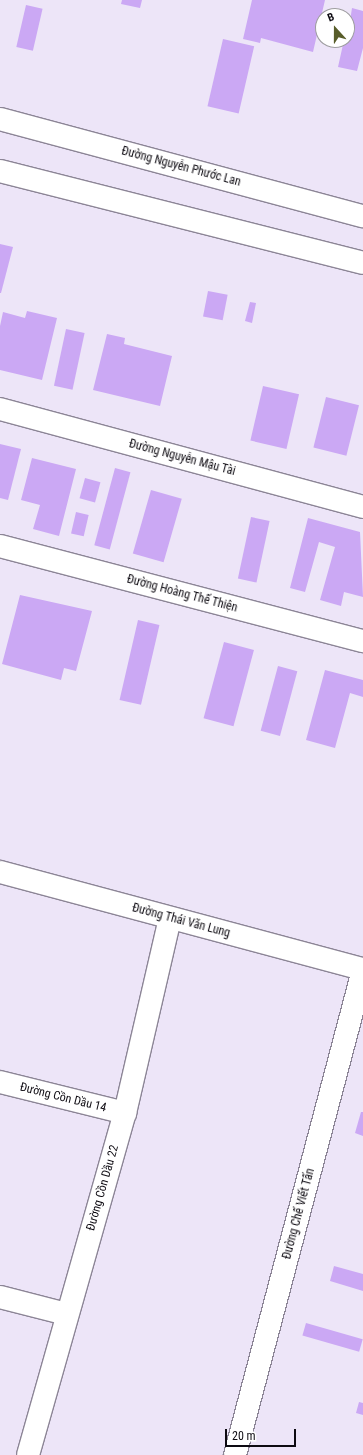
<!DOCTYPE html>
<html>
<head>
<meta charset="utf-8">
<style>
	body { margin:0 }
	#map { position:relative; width:363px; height:1455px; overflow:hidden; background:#ede5f8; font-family:"Roboto Condensed",sans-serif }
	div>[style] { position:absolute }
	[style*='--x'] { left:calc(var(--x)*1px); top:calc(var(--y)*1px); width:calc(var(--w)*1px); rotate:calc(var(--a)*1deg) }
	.building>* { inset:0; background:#cba8f4; transform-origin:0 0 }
	.roads { filter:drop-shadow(1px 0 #8c8596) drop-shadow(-1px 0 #8c8596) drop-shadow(0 1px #8c8596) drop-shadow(0 -1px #8c8596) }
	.minor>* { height:22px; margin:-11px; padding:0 11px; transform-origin:11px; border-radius:11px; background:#fff }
	.secondary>* { height:22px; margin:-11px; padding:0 11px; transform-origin:11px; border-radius:11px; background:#fff }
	span { translate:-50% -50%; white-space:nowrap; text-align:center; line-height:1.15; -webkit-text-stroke:3.5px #fff; paint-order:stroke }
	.street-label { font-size:12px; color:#0d0a11 }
	.north { position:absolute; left:315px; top:8px; width:40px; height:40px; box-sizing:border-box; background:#fff; border:1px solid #9e9da0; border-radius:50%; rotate:339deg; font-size:11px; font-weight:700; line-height:16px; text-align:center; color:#0d0a11 }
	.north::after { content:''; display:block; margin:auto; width:14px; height:18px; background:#585d2a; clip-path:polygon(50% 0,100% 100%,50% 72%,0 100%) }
	.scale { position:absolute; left:225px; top:1429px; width:71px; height:18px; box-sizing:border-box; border:2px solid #0d0a11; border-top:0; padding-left:5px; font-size:12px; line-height:14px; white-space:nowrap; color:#0d0a11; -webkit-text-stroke:3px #fff; paint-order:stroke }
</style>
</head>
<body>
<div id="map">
	<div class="building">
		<i style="clip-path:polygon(122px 0,142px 0,140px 8px,121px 4px)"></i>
		<i style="clip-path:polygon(252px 0,325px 0,313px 52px,261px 38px,260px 43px,243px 39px)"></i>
		<i style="left:26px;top:5px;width:17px;height:43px;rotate:13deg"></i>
		<i style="clip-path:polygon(352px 8px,363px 11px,363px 48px,357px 71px,338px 67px,344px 40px,347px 40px)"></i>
		<i style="left:223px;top:39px;width:32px;height:69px;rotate:13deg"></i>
		<i style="clip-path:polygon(0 244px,13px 247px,1px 293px,0 293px)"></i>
		<i style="left:208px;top:291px;width:20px;height:26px;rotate:11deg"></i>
		<i style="clip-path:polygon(250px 302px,256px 303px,252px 323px,245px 321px)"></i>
		<i style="clip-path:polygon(27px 311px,57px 318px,42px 380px,0 370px,0 326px,3px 312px,25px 318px)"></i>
		<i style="left:66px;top:329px;width:19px;height:58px;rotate:12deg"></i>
		<i style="clip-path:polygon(107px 334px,125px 338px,124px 344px,172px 356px,160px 406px,93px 390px)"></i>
		<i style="left:263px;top:386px;width:37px;height:56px;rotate:13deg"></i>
		<i style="left:326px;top:397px;width:34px;height:52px;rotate:14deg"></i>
		<i style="clip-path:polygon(0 444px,21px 449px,8px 500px,0 498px)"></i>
		<i style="clip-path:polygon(32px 458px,76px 469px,59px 536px,33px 529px,40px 505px,21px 500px)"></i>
		<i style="left:115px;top:468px;width:16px;height:80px;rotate:15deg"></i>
		<i style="left:85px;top:478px;width:16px;height:21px;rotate:15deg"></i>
		<i style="left:151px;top:490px;width:32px;height:66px;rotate:16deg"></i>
		<i style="left:76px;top:512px;width:13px;height:22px;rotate:13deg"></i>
		<i style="left:251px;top:517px;width:19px;height:63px;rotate:12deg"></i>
		<i style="clip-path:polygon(308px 518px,360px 532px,363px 597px,344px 592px,341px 606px,320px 600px,335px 547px,319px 542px,305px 592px,290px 588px)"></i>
		<i style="clip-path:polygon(20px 595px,92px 611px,76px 671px,64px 668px,61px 680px,2px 664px)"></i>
		<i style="left:138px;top:620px;width:22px;height:82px;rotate:13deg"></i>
		<i style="left:224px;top:642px;width:31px;height:79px;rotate:15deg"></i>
		<i style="left:278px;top:666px;width:20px;height:67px;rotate:15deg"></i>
		<i style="clip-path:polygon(325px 670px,363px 680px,363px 697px,350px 693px,335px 748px,306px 740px)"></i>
		<i style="clip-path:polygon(361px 1112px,363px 1112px,363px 1136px,355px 1133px)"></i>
		<i style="clip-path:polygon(334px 1266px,363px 1274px,363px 1291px,330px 1281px)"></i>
		<i style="left:306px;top:1323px;width:59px;height:13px;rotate:16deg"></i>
		<i style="clip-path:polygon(359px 1402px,363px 1403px,363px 1415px,356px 1413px)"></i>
	</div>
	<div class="roads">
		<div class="minor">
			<i style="--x:0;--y:409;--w:376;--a:15.1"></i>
			<i style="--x:0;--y:546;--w:375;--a:14.7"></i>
			<i style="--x:0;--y:872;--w:376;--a:15"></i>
			<i style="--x:0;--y:1082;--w:129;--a:13.9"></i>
			<i style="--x:0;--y:1297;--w:68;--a:14.4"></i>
			<i style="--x:28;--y:1455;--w:355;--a:-74.2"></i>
			<i style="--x:125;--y:1113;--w:200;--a:-77"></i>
			<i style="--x:235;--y:1455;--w:500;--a:-75.2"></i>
		</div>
		<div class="secondary">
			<i style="--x:0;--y:119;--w:376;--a:15"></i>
			<i style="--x:0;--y:171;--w:374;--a:14.2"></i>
		</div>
	</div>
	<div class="street-label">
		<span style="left:181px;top:167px;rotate:15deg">Đường Nguyễn Phước Lan</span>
		<span style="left:182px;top:458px;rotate:15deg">Đường Nguyễn Mậu Tài</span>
		<span style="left:182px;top:594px;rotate:15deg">Đường Hoàng Thế Thiện</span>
		<span style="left:181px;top:921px;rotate:15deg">Đường Thái Văn Lung</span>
		<span style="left:63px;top:1098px;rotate:14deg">Đường Cồn Dầu 14</span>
		<span style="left:103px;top:1188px;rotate:-74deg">Đường Cồn Dầu 22</span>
		<span style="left:299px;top:1214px;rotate:-75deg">Đường Chế Viết Tấn</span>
	</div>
	<div class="north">B</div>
	<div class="scale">20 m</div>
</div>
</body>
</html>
